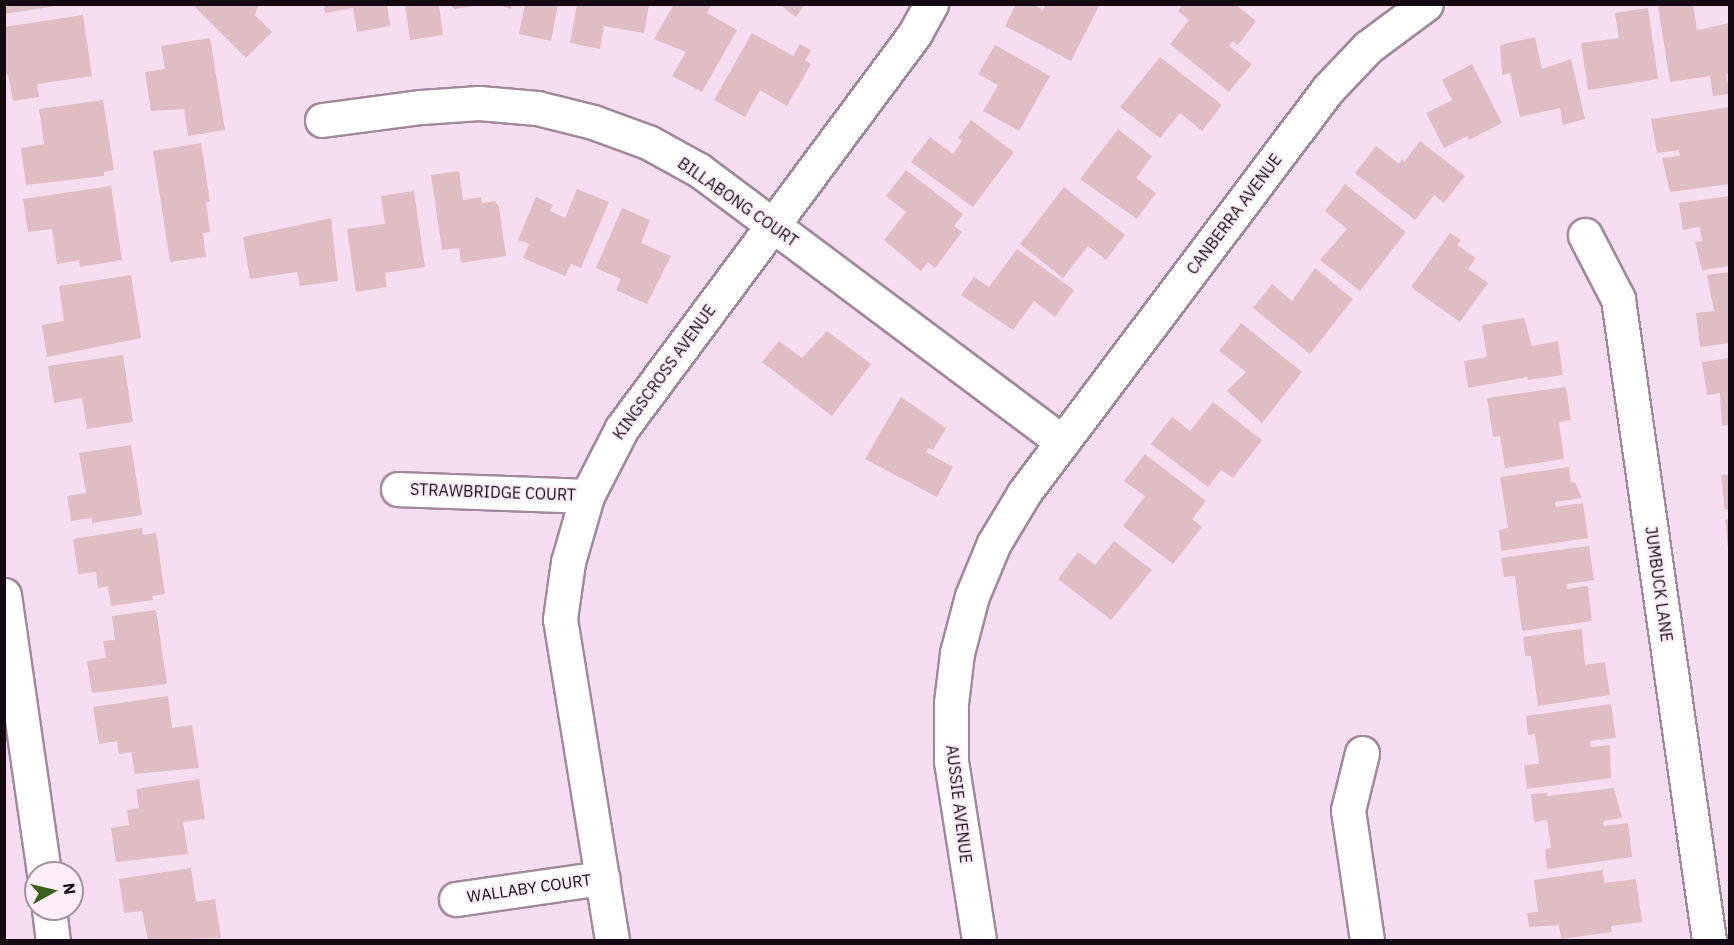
<!DOCTYPE html>
<html>
<head>
<meta charset="utf-8">
<style>
	body { margin:0 }
	#map { position:relative; width:1734px; height:945px; overflow:hidden; background:#f7ddf0; font-family:"IBM Plex Sans",sans-serif }
	div>[style] { position:absolute }
	[style*='--x'] { left:calc(var(--x)*1px); top:calc(var(--y)*1px); width:calc(var(--w)*1px); rotate:calc(var(--a)*1deg) }
	.building>* { inset:0; background:#dfbec3 }
	.roads { filter:drop-shadow(2px 0 #a1899b) drop-shadow(-2px 0 #a1899b) drop-shadow(0 2px #a1899b) drop-shadow(0 -2px #a1899b) }
	.minor>* { height:33px; margin:-16.5px; padding:0 16.5px; transform-origin:16.5px; border-radius:16.5px; background:#fff }
	span { translate:-50% -50%; white-space:nowrap; text-align:center; line-height:1.15; -webkit-text-stroke:4.5px #feeef9; paint-order:stroke }
	.street-label { font-size:16px; color:#130b11 }
	.frame { position:absolute; inset:0; border:6px solid #130b11; pointer-events:none }
	.north { position:absolute; left:24px; top:861px; width:60px; height:60px; box-sizing:border-box; background:#feeef9; border:2px solid #a0939c; border-radius:50%; rotate:82deg; font-size:16px; font-weight:700; line-height:24px; text-align:center; color:#130b11 }
	.north::after { content:''; display:block; margin:auto; width:21px; height:27px; background:#3b621d; clip-path:polygon(50% 0,100% 100%,50% 72%,0 100%) }
</style>
</head>
<body>
<div id="map">
	<div class="building">
		<i style="clip-path:polygon(4px 4px,55px 4px,56px 6px,4px 14px)"></i>
		<i style="clip-path:polygon(192px 4px,259px 4px,255px 15px,272px 32px,246px 58px)"></i>
		<i style="clip-path:polygon(324px 4px,387px 4px,390px 26px,357px 32px,353px 8px,325px 13px)"></i>
		<i style="clip-path:polygon(405px 4px,439px 4px,443px 35px,410px 40px)"></i>
		<i style="clip-path:polygon(448px 4px,474px 4px,474px 6px,455px 9px)"></i>
		<i style="clip-path:polygon(496px 4px,512px 4px,511px 9px)"></i>
		<i style="clip-path:polygon(525px 4px,558px 4px,551px 41px,519px 34px)"></i>
		<i style="clip-path:polygon(577px 4px,649px 4px,644px 33px,604px 26px,600px 49px,570px 43px)"></i>
		<i style="clip-path:polygon(674px 4px,712px 4px,707px 13px,737px 30px,702px 92px,672px 76px,686px 52px,654px 39px)"></i>
		<i style="clip-path:polygon(779px 4px,805px 4px,796px 17px)"></i>
		<i style="clip-path:polygon(1016px 4px,1033px 4px,1043px 10px,1046px 4px,1100px 4px,1071px 61px,1005px 26px)"></i>
		<i style="clip-path:polygon(1183px 4px,1235px 4px,1256px 21px,1238px 45px,1233px 41px,1229px 46px,1252px 64px,1229px 92px,1170px 44px,1189px 20px,1178px 11px)"></i>
		<i style="clip-path:polygon(1693px 4px,1697px 30px,1730px 23px,1730px 74px,1726px 74px,1730px 94px,1713px 96px,1710px 76px,1670px 82px,1658px 6px)"></i>
		<i style="clip-path:polygon(1648px 8px,1658px 79px,1588px 90px,1581px 43px,1619px 38px,1615px 13px)"></i>
		<i style="clip-path:polygon(83px 15px,92px 76px,37px 84px,39px 97px,13px 101px,8px 74px,4px 75px,4px 27px)"></i>
		<i style="clip-path:polygon(752px 33px,793px 56px,800px 44px,811px 50px,805px 60px,811px 64px,787px 106px,760px 90px,745px 117px,714px 100px)"></i>
		<i style="clip-path:polygon(1535px 37px,1542px 69px,1571px 59px,1585px 119px,1563px 125px,1560px 108px,1520px 117px,1510px 73px,1502px 75px,1500px 45px)"></i>
		<i style="clip-path:polygon(210px 38px,225px 130px,188px 136px,184px 109px,151px 111px,145px 72px,165px 69px,161px 46px)"></i>
		<i style="clip-path:polygon(995px 45px,1050px 76px,1019px 131px,983px 111px,998px 85px,978px 74px)"></i>
		<i style="clip-path:polygon(1160px 57px,1222px 105px,1202px 131px,1180px 113px,1160px 138px,1120px 107px)"></i>
		<i style="clip-path:polygon(1472px 64px,1502px 123px,1469px 140px,1467px 136px,1444px 148px,1426px 113px,1452px 100px,1442px 80px)"></i>
		<i style="clip-path:polygon(103px 100px,114px 170px,104px 172px,104px 176px,26px 185px,21px 148px,44px 144px,39px 109px)"></i>
		<i style="clip-path:polygon(1730px 107px,1730px 184px,1670px 192px,1662px 158px,1680px 156px,1679px 150px,1657px 153px,1651px 119px)"></i>
		<i style="clip-path:polygon(971px 120px,1014px 152px,973px 207px,911px 162px,930px 137px,953px 154px,962px 141px,958px 138px)"></i>
		<i style="clip-path:polygon(1118px 129px,1152px 156px,1136px 178px,1156px 193px,1137px 219px,1080px 179px)"></i>
		<i style="clip-path:polygon(1420px 141px,1465px 176px,1444px 203px,1434px 195px,1415px 220px,1355px 173px,1376px 146px,1399px 164px,1402px 159px,1404px 162px)"></i>
		<i style="clip-path:polygon(201px 143px,210px 202px,206px 202px,210px 232px,203px 233px,206px 257px,170px 262px,153px 151px)"></i>
		<i style="clip-path:polygon(906px 170px,963px 214px,954px 226px,962px 232px,935px 268px,928px 262px,921px 271px,884px 240px,906px 212px,886px 196px)"></i>
		<i style="clip-path:polygon(459px 171px,463px 200px,481px 197px,482px 203px,495px 201px,499px 207px,506px 256px,461px 263px,459px 248px,442px 250px,431px 175px)"></i>
		<i style="clip-path:polygon(1345px 184px,1406px 232px,1360px 291px,1320px 260px,1347px 229px,1325px 211px)"></i>
		<i style="clip-path:polygon(111px 186px,122px 260px,80px 267px,79px 260px,57px 264px,52px 229px,28px 232px,23px 199px)"></i>
		<i style="clip-path:polygon(1064px 187px,1125px 235px,1106px 260px,1088px 246px,1063px 278px,1020px 244px)"></i>
		<i style="clip-path:polygon(577px 189px,609px 202px,581px 268px,571px 264px,565px 276px,523px 258px,529px 244px,518px 240px,536px 197px,553px 205px,550px 211px,565px 218px)"></i>
		<i style="clip-path:polygon(414px 191px,425px 267px,385px 273px,387px 287px,356px 292px,347px 229px,385px 224px,381px 196px)"></i>
		<i style="clip-path:polygon(1730px 196px,1730px 266px,1702px 270px,1695px 242px,1702px 241px,1700px 227px,1683px 230px,1679px 203px)"></i>
		<i style="clip-path:polygon(622px 208px,650px 220px,641px 243px,671px 256px,647px 304px,616px 290px,621px 279px,596px 268px)"></i>
		<i style="clip-path:polygon(331px 218px,338px 281px,300px 286px,297px 272px,250px 279px,243px 237px)"></i>
		<i style="clip-path:polygon(1450px 233px,1461px 240px,1457px 245px,1476px 258px,1468px 269px,1488px 283px,1460px 322px,1411px 287px)"></i>
		<i style="clip-path:polygon(1017px 249px,1074px 290px,1055px 317px,1034px 301px,1013px 330px,961px 295px,974px 277px,989px 287px)"></i>
		<i style="clip-path:polygon(1315px 268px,1353px 299px,1310px 354px,1253px 308px,1272px 284px,1292px 301px)"></i>
		<i style="clip-path:polygon(1730px 272px,1730px 343px,1700px 347px,1696px 313px,1714px 311px,1707px 275px)"></i>
		<i style="clip-path:polygon(131px 275px,141px 338px,47px 357px,42px 325px,64px 321px,59px 286px)"></i>
		<i style="clip-path:polygon(1524px 318px,1532px 346px,1558px 341px,1563px 375px,1528px 380px,1527px 377px,1468px 388px,1464px 361px,1487px 357px,1482px 325px)"></i>
		<i style="clip-path:polygon(1241px 323px,1302px 372px,1262px 423px,1227px 391px,1246px 372px,1219px 351px)"></i>
		<i style="clip-path:polygon(827px 331px,871px 364px,832px 416px,762px 362px,779px 341px,802px 358px)"></i>
		<i style="clip-path:polygon(123px 355px,133px 422px,87px 429px,82px 398px,54px 403px,48px 366px)"></i>
		<i style="clip-path:polygon(1730px 358px,1730px 424px,1722px 426px,1720px 393px,1707px 395px,1702px 362px)"></i>
		<i style="clip-path:polygon(1566px 387px,1571px 420px,1559px 422px,1564px 459px,1505px 468px,1500px 436px,1493px 437px,1487px 398px)"></i>
		<i style="clip-path:polygon(901px 397px,946px 428px,933px 450px,928px 448px,926px 452px,953px 467px,937px 497px,865px 459px)"></i>
		<i style="clip-path:polygon(1213px 402px,1262px 440px,1233px 478px,1221px 470px,1208px 487px,1151px 444px,1172px 417px,1190px 431px)"></i>
		<i style="clip-path:polygon(131px 445px,142px 515px,92px 523px,92px 518px,71px 521px,67px 496px,86px 493px,79px 453px)"></i>
		<i style="clip-path:polygon(1145px 454px,1206px 501px,1192px 519px,1202px 527px,1173px 564px,1123px 526px,1145px 496px,1124px 481px)"></i>
		<i style="clip-path:polygon(1569px 467px,1571px 483px,1575px 482px,1582px 498px,1555px 502px,1556px 507px,1583px 503px,1588px 538px,1501px 551px,1499px 530px,1508px 528px,1500px 477px)"></i>
		<i style="clip-path:polygon(1730px 474px,1730px 509px,1725px 510px,1721px 475px)"></i>
		<i style="clip-path:polygon(1730px 519px,1730px 548px,1728px 548px,1725px 520px)"></i>
		<i style="clip-path:polygon(142px 528px,143px 535px,156px 533px,165px 594px,152px 596px,153px 600px,111px 606px,108px 586px,98px 588px,96px 572px,78px 574px,73px 539px)"></i>
		<i style="clip-path:polygon(1114px 541px,1152px 570px,1111px 620px,1058px 579px,1078px 552px,1095px 565px)"></i>
		<i style="clip-path:polygon(1589px 546px,1594px 580px,1567px 584px,1567px 589px,1588px 586px,1592px 621px,1522px 631px,1515px 576px,1504px 577px,1501px 558px)"></i>
		<i style="clip-path:polygon(156px 610px,167px 684px,92px 693px,87px 661px,106px 658px,103px 641px,115px 640px,112px 616px)"></i>
		<i style="clip-path:polygon(1582px 629px,1585px 665px,1605px 662px,1610px 695px,1538px 706px,1531px 656px,1525px 656px,1523px 637px)"></i>
		<i style="clip-path:polygon(168px 696px,172px 728px,192px 725px,199px 768px,135px 774px,131px 752px,119px 754px,117px 741px,99px 744px,93px 707px)"></i>
		<i style="clip-path:polygon(1611px 704px,1616px 738px,1590px 741px,1591px 747px,1610px 745px,1611px 778px,1527px 789px,1524px 765px,1539px 764px,1535px 734px,1528px 735px,1526px 716px)"></i>
		<i style="clip-path:polygon(199px 779px,205px 819px,183px 822px,188px 854px,116px 862px,111px 828px,129px 825px,127px 810px,139px 808px,136px 789px)"></i>
		<i style="clip-path:polygon(1614px 788px,1622px 818px,1603px 821px,1604px 826px,1628px 823px,1632px 857px,1547px 869px,1545px 849px,1551px 848px,1547px 820px,1534px 822px,1531px 794px,1547px 793px,1547px 796px)"></i>
		<i style="clip-path:polygon(191px 868px,196px 902px,215px 899px,221px 938px,148px 940px,142px 911px,124px 913px,119px 879px)"></i>
		<i style="clip-path:polygon(1603px 870px,1604px 883px,1636px 879px,1642px 922px,1611px 926px,1612px 932px,1561px 939px,1559px 925px,1529px 927px,1527px 913px,1538px 912px,1534px 880px)"></i>
	</div>
	<div class="roads">
		<div class="minor">
			<i style="--x:322;--y:120;--w:100;--a:-7.5"></i>
			<i style="--x:421;--y:107;--w:58;--a:-3.9"></i>
			<i style="--x:479;--y:103;--w:58;--a:4.9"></i>
			<i style="--x:537;--y:108;--w:58;--a:14"></i>
			<i style="--x:593;--y:122;--w:59;--a:20"></i>
			<i style="--x:648;--y:142;--w:58;--a:28.8"></i>
			<i style="--x:699;--y:170;--w:454;--a:36.8"></i>
			<i style="--x:1585;--y:235;--w:72;--a:62.7"></i>
			<i style="--x:1618;--y:299;--w:647;--a:81.92"></i>
			<i style="--x:398;--y:489;--w:189;--a:2.1"></i>
			<i style="--x:4;--y:595;--w:281;--a:81.8"></i>
			<i style="--x:1362;--y:753;--w:59;--a:103.8"></i>
			<i style="--x:1348;--y:810;--w:131;--a:81.7"></i>
			<i style="--x:456;--y:899;--w:148;--a:-8.2"></i>
			<i style="--x:49;--y:909;--w:31;--a:83"></i>
			<i style="--x:612;--y:940;--w:325;--a:-99.2"></i>
			<i style="--x:560;--y:619;--w:58;--a:-82"></i>
			<i style="--x:568;--y:562;--w:69;--a:-73.9"></i>
			<i style="--x:587;--y:496;--w:76;--a:-62.8"></i>
			<i style="--x:622;--y:428;--w:492;--a:-53.4"></i>
			<i style="--x:915;--y:33;--w:33;--a:-61"></i>
			<i style="--x:979;--y:940;--w:181;--a:-98.9"></i>
			<i style="--x:951;--y:761;--w:58;--a:-90"></i>
			<i style="--x:951;--y:703;--w:50;--a:-83.2"></i>
			<i style="--x:957;--y:653;--w:59;--a:-75.3"></i>
			<i style="--x:972;--y:596;--w:57;--a:-67.5"></i>
			<i style="--x:994;--y:543;--w:58;--a:-59"></i>
			<i style="--x:1024;--y:493;--w:506;--a:-53.04"></i>
			<i style="--x:1328;--y:89;--w:58;--a:-46.4"></i>
			<i style="--x:1368;--y:47;--w:72;--a:-36.6"></i>
		</div>
	</div>
	<div class="street-label">
		<span style="left:738px;top:202px;rotate:35deg">BILLABONG COURT</span>
		<span style="left:1234px;top:214px;rotate:-53deg">CANBERRA AVENUE</span>
		<span style="left:664px;top:372px;rotate:-54deg">KINGSCROSS AVENUE</span>
		<span style="left:493px;top:492px;rotate:2deg">STRAWBRIDGE COURT</span>
		<span style="left:1659px;top:584px;rotate:82deg">JUMBUCK LANE</span>
		<span style="left:959px;top:804px;rotate:83deg">AUSSIE AVENUE</span>
		<span style="left:529px;top:888px;rotate:-8deg">WALLABY COURT</span>
	</div>
	<div class="frame"></div>
	<div class="north">N</div>
</div>
</body>
</html>
